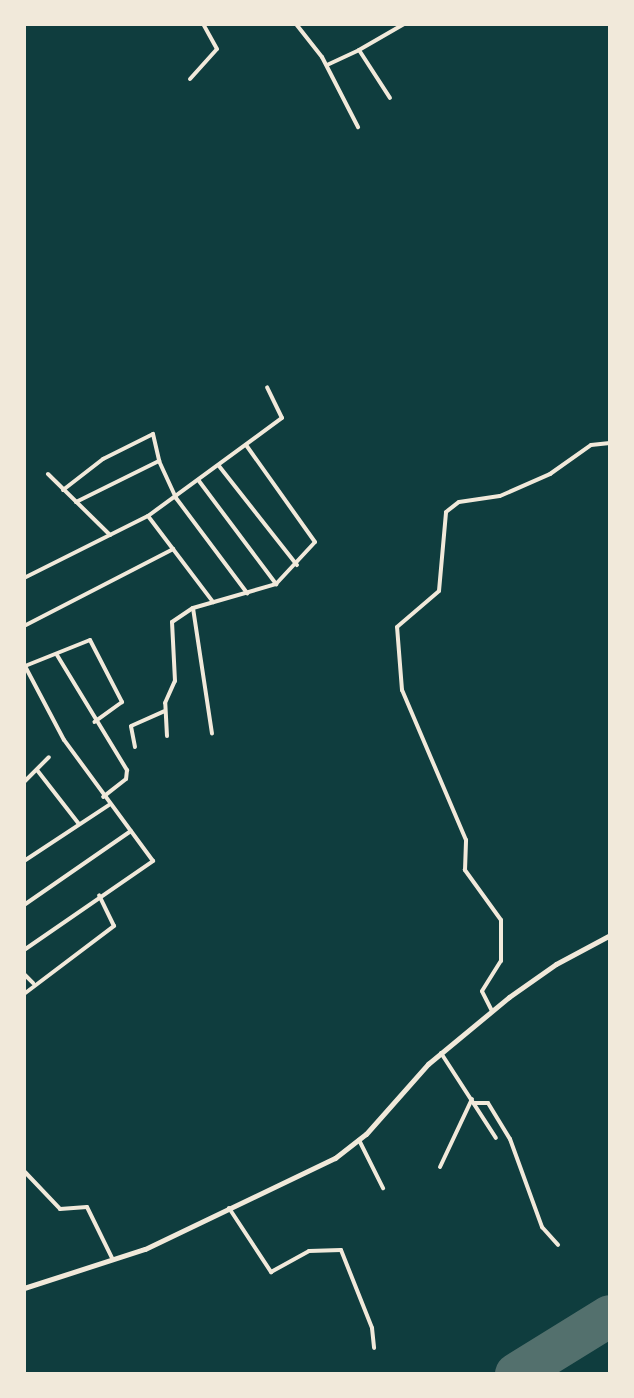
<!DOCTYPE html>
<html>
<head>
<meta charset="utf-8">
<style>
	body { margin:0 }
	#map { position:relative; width:634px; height:1398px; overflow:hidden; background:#0f3d3e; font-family:"Golos Text",sans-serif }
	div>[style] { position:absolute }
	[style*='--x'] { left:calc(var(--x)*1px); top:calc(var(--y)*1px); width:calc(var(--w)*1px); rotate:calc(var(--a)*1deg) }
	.runway>* { height:42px; margin:-21px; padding:0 21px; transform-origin:21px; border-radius:21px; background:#53706d }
	.minor>* { height:4px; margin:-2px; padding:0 2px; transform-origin:2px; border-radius:2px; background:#f1e9da }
	.tertiary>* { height:5px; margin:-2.5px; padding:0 2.5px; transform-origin:2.5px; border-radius:2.5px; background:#f1e9da }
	span { translate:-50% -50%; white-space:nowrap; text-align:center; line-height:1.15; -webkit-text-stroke:6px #f1e9da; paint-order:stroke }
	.frame { position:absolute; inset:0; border:26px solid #f1e9da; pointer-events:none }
</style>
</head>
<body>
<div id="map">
	<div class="runway">
		<i style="--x:516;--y:1374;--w:110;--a:-31.7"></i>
	</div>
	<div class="minor">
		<i style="--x:296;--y:24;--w:42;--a:51.8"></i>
		<i style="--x:322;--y:57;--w:79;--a:62.8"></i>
		<i style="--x:359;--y:50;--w:52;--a:-30"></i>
		<i style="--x:327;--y:65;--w:35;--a:-25"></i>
		<i style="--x:359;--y:50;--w:57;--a:57.1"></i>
		<i style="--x:190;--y:79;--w:40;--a:-48"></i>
		<i style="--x:217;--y:49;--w:29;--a:-119"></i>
		<i style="--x:219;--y:466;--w:126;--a:51.8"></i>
		<i style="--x:48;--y:474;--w:87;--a:44.5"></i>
		<i style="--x:199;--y:481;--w:129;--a:53.2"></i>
		<i style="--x:63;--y:490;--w:51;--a:-37.8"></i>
		<i style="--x:103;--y:459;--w:56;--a:-26.6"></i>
		<i style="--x:153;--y:434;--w:28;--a:77"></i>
		<i style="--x:159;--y:461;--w:41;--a:65.3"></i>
		<i style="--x:176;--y:498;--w:119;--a:53.2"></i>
		<i style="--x:76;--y:502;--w:93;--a:-26.3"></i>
		<i style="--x:148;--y:516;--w:108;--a:52.9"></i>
		<i style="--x:24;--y:578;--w:139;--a:-26.6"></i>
		<i style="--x:148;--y:516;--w:166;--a:-36.2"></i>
		<i style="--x:282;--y:418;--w:34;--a:-116"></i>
		<i style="--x:193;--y:608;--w:127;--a:81.4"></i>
		<i style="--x:24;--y:626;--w:168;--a:-27.3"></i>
		<i style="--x:57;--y:655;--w:135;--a:58.7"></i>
		<i style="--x:127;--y:770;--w:9;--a:96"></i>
		<i style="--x:126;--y:779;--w:29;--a:142"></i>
		<i style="--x:167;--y:736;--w:33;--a:-93"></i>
		<i style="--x:165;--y:703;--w:24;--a:-66"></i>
		<i style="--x:175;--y:681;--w:59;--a:-92.9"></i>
		<i style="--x:172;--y:622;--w:25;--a:-34"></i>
		<i style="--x:193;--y:608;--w:86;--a:-16.1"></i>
		<i style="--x:276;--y:584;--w:57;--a:-47.1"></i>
		<i style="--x:315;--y:542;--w:119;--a:-125.4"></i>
		<i style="--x:135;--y:747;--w:21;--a:-101"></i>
		<i style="--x:131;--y:726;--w:36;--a:-24"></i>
		<i style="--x:37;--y:770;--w:68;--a:52.1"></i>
		<i style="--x:24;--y:782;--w:35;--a:-45"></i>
		<i style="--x:24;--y:861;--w:102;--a:-33.4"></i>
		<i style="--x:24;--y:905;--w:130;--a:-34.7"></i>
		<i style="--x:24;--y:950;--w:157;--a:-34.6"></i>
		<i style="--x:153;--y:861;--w:150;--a:-126.3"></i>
		<i style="--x:64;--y:740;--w:84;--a:-117.8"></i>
		<i style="--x:25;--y:666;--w:70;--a:-21.8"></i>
		<i style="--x:90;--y:640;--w:70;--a:62.7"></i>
		<i style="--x:122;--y:702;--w:34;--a:144"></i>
		<i style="--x:24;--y:974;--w:13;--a:45"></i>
		<i style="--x:24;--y:994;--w:113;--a:-37.1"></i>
		<i style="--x:114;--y:926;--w:34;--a:-116"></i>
		<i style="--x:492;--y:1011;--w:22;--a:-117"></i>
		<i style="--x:482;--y:991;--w:36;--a:-58"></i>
		<i style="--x:501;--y:961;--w:41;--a:-90"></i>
		<i style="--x:501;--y:920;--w:62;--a:-125.8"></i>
		<i style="--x:465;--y:870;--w:30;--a:-88"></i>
		<i style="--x:466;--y:840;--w:163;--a:-113.1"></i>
		<i style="--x:402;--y:690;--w:63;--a:-94.5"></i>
		<i style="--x:397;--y:627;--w:55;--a:-40.6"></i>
		<i style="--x:439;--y:591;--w:79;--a:-84.9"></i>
		<i style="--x:446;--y:512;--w:16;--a:-38"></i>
		<i style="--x:459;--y:502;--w:41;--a:-8.3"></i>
		<i style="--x:500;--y:496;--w:55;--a:-23.7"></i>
		<i style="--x:550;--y:474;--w:50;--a:-35.3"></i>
		<i style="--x:591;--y:445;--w:19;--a:-6"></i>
		<i style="--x:441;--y:1053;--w:101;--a:57.1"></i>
		<i style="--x:474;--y:1103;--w:14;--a:0"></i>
		<i style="--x:488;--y:1103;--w:42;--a:58.6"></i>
		<i style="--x:510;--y:1139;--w:94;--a:70"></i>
		<i style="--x:542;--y:1227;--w:24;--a:48"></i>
		<i style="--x:359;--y:1140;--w:54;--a:63.4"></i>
		<i style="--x:440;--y:1167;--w:75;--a:-64.8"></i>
		<i style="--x:24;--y:1171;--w:52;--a:46.5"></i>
		<i style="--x:60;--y:1209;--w:27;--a:-4"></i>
		<i style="--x:87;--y:1207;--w:59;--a:63.9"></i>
		<i style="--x:229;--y:1208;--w:77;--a:56.7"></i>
		<i style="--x:271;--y:1272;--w:43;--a:-28.9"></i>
		<i style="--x:309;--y:1251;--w:32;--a:-2"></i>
		<i style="--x:341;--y:1250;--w:84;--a:68.3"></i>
		<i style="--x:372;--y:1328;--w:20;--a:84"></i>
	</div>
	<div class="tertiary">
		<i style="--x:24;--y:1288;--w:127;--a:-17.9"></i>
		<i style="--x:145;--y:1249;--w:211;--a:-25.6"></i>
		<i style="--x:335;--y:1158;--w:39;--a:-38"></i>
		<i style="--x:366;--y:1134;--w:94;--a:-48.5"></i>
		<i style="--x:428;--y:1064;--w:105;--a:-39.6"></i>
		<i style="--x:509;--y:997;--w:57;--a:-35.1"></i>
		<i style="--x:556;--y:964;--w:61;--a:-28.2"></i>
	</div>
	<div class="frame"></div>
</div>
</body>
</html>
